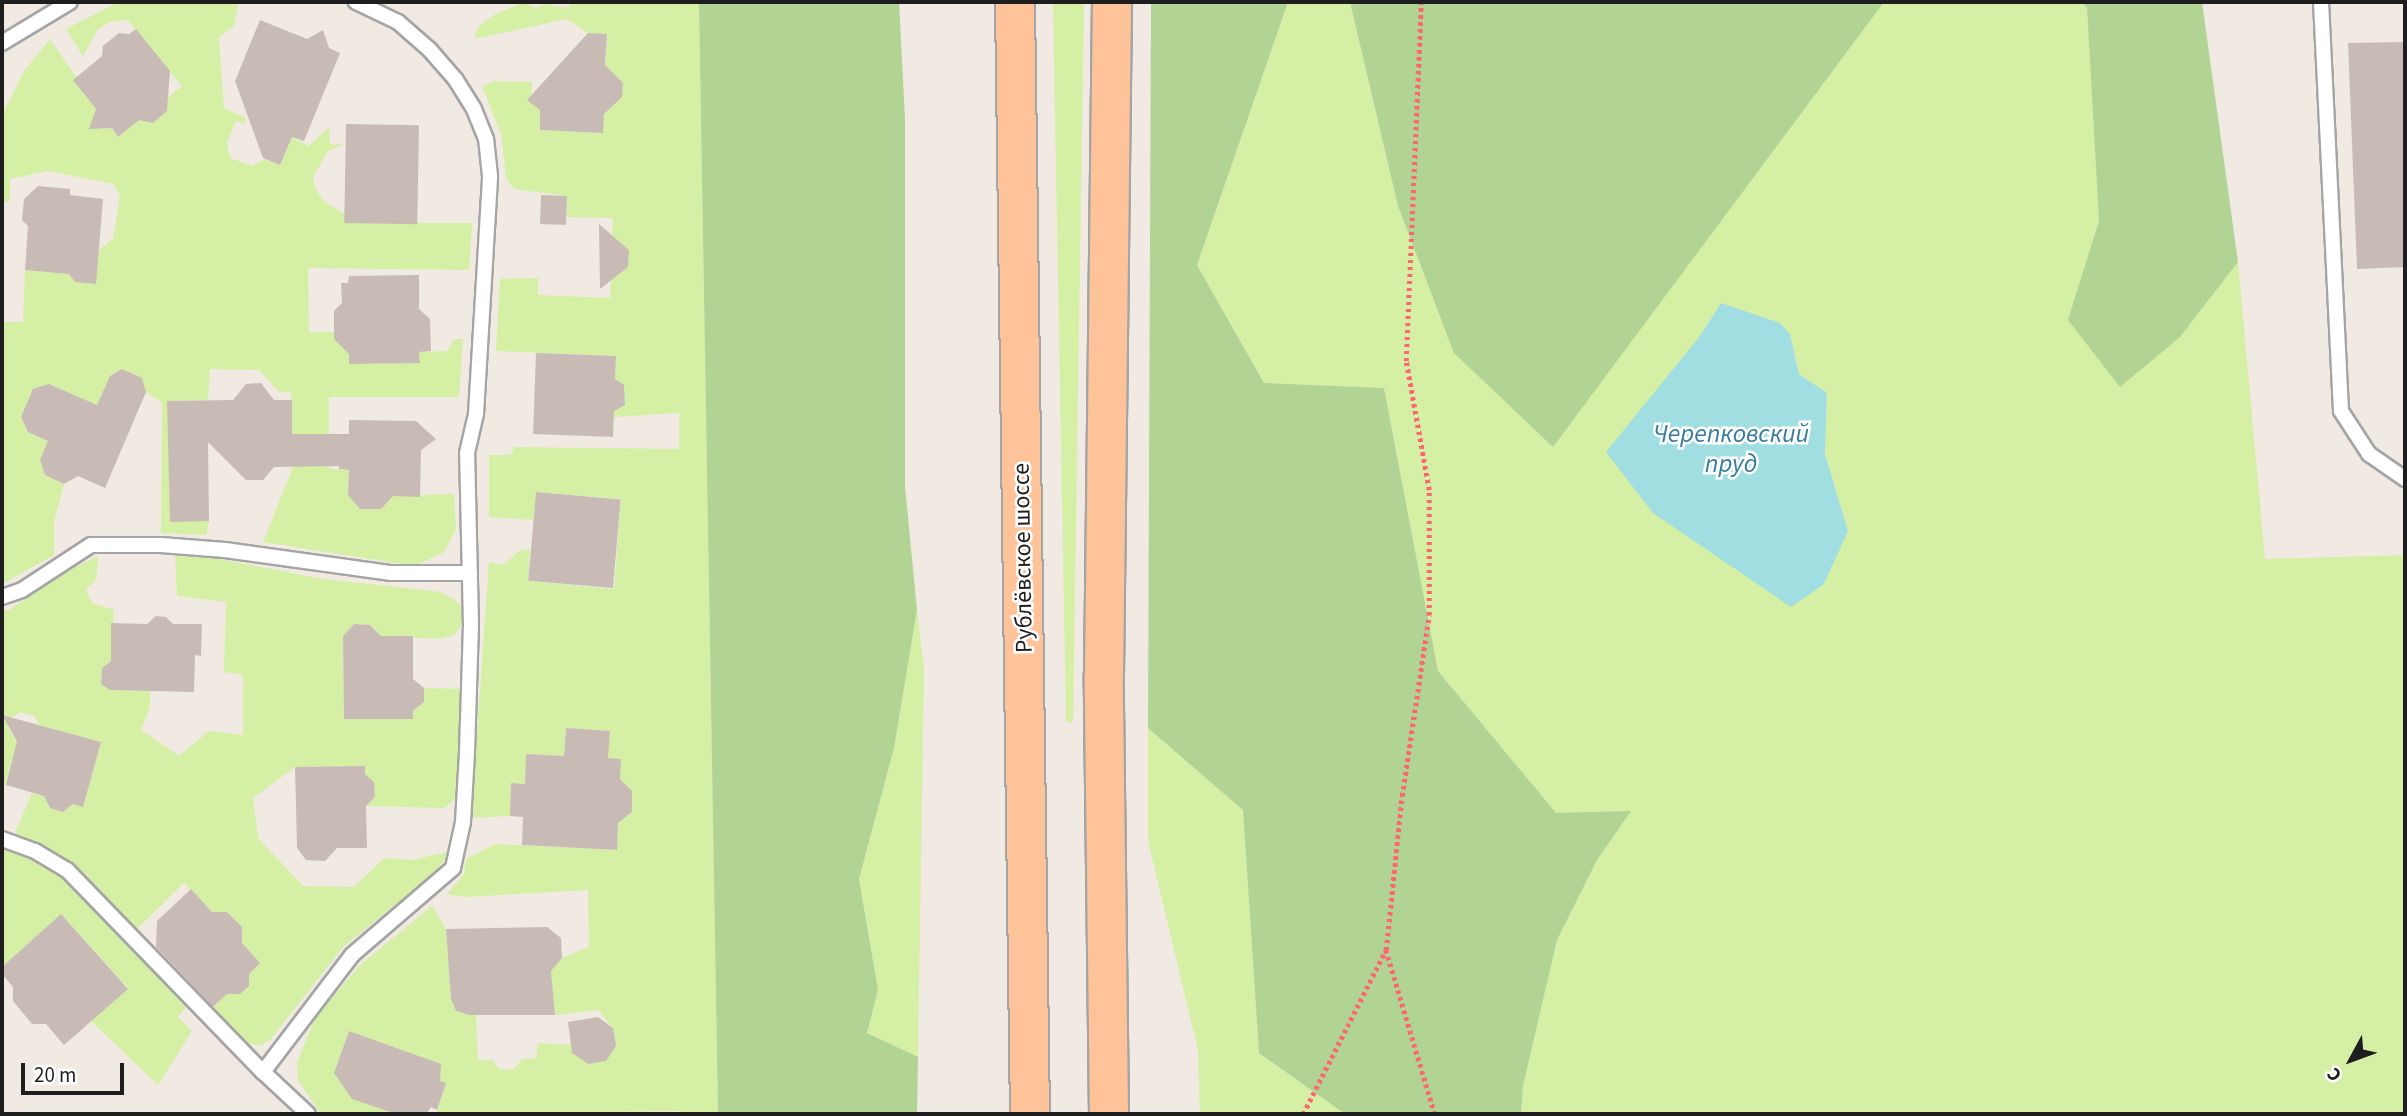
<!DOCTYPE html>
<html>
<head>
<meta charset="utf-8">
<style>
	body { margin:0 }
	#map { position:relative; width:2407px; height:1116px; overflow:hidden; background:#f0eae3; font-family:"Source Sans 3",sans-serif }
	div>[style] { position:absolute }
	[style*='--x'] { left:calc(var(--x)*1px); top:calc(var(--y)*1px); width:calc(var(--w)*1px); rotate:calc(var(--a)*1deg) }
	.grass>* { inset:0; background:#d5efa4 }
	.forest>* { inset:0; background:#b1d394 }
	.water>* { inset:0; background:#a0dee2 }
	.building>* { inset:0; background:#c8bbb6; transform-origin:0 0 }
	.path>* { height:4.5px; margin-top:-2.25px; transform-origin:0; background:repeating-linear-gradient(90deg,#ff656e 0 3.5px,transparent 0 7px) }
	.roads { filter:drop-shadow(2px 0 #a5a5a5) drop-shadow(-2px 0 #a5a5a5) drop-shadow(0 2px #a5a5a5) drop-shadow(0 -2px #a5a5a5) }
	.lane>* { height:14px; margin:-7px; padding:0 7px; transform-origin:7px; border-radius:7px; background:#fff }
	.primary>* { height:38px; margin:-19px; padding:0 19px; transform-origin:19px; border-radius:19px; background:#ffc399 }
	span { translate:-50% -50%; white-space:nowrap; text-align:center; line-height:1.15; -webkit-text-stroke:5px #fff; paint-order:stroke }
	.street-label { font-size:24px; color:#1e1e1e }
	.water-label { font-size:26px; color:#3a7c9e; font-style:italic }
	.frame { position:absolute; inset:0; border:4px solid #1e1e1e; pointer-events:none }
	.north { position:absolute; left:2316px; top:1025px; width:70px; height:70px; -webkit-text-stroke:5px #fff; paint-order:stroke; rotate:229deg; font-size:19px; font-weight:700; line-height:28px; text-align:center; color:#1e1e1e }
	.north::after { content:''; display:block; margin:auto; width:24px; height:32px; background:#1e1e1e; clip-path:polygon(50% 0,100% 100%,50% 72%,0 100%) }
	.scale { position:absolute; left:21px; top:1063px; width:103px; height:32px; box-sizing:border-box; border:4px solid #1e1e1e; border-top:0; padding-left:9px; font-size:21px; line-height:24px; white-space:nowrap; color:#1e1e1e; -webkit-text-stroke:5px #fff; paint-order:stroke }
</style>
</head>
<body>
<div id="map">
	<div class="grass">
		<i style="clip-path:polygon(119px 2px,236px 2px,238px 5px,234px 26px,219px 37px,224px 108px,246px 118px,244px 124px,236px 121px,227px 143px,230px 158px,252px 166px,264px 159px,280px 165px,290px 143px,286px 134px,309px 146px,329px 127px,330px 145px,346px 143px,328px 151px,313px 177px,316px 190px,325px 202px,345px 214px,345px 223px,472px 223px,469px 270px,308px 268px,309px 332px,334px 332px,349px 347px,349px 364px,419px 363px,419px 352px,447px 351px,454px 339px,463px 339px,459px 397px,329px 397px,329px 469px,349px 470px,348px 495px,360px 509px,381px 509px,393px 496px,454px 494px,456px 530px,444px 552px,415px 566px,263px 542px,293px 467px,291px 392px,279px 392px,259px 370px,210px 369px,208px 400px,168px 401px,170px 521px,209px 521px,206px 535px,161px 533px,162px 403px,146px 392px,142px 378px,122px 369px,110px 376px,97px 405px,49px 384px,21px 417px,28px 432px,48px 441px,40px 460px,45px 475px,64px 484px,54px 521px,54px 555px,2px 584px,2px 322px,23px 322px,25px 270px,69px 274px,75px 282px,99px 250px,113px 239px,120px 196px,113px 184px,48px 171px,10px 179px,10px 201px,2px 202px,2px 115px,24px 71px,50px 39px,76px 77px,76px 84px,96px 109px,93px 119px,100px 129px,112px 128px,118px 137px,139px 120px,153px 123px,167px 111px,168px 97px,182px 86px,128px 20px,110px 22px,98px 29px,83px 56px,66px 29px)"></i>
		<i style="clip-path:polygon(524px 2px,536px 8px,546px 4px,568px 8px,572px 2px,699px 2px,718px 1114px,683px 1114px,681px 1111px,436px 1114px,446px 1083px,440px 1081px,441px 1064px,349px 1031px,335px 1069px,341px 1083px,352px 1099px,396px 1114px,321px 1114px,298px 1080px,297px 1063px,315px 1018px,360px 965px,432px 906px,446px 929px,451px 999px,456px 1011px,476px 1015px,478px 1060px,492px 1060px,499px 1069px,513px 1070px,522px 1059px,536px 1058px,538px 1043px,571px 1045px,572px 1053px,588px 1064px,606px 1061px,616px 1046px,613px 1028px,598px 1010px,555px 1015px,551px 971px,562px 958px,589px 947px,588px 890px,465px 897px,447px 894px,464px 874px,466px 859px,495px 844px,616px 850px,618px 823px,632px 812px,632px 791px,620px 779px,621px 759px,608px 758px,610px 731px,566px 728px,564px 756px,527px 754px,525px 784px,511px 783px,510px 816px,471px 818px,489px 562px,503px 565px,519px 551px,530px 549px,528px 581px,614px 589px,621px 499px,536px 492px,533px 520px,489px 517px,489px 455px,511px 455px,514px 447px,679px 449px,679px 413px,614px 417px,614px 411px,625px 405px,624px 385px,615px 379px,616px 356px,496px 351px,500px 279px,538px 278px,538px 295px,610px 298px,611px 280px,628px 267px,629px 250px,612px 236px,613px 218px,567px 217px,567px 196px,514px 189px,506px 178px,501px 134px,482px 86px,495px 81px,532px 82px,531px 103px,541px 107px,540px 130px,602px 133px,604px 106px,612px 106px,622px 97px,623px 83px,613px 73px,605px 73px,607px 40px,588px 33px,567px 19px,474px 39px,479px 26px,494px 15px)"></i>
		<i style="clip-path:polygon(1053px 2px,1084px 2px,1073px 722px,1066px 722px)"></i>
		<i style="clip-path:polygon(evenodd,1288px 2px,1350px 2px,1398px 206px,1454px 352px,1553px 446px,1884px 2px,2082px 2px,2087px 8px,2099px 221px,2069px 320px,2180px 337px,2238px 262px,2265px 559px,2405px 555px,2405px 1114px,1521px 1114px,1523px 1086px,1557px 940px,1597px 860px,1630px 811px,1556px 814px,1438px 671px,1384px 388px,1264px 383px,1197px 265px,1288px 2px,1721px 303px,1790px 334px,1799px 374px,1827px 393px,1825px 454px,1848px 531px,1700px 336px,1721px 303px)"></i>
		<i style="clip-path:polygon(175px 551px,325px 579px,441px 592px,459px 603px,464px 622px,454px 635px,439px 639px,381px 636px,370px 625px,355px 624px,343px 636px,344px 719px,413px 719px,413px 711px,424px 702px,424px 688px,462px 689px,456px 798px,444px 808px,366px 806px,375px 797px,374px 782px,365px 774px,365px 766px,295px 767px,253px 798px,258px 838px,303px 886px,354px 887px,384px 858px,413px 860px,452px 851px,433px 874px,343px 947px,271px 1039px,261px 1045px,247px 1044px,237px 1037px,211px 1010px,227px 994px,240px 994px,249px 986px,249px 974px,260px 963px,242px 943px,242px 927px,227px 912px,212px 912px,184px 883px,135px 931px,71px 866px,15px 833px,32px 793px,44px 796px,50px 808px,63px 812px,73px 804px,83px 806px,101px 742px,39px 725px,34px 716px,20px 712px,12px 717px,8px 728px,17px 741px,2px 797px,2px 609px,9px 610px,62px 574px,98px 556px,96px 580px,86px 589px,92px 603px,114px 610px,111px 661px,102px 668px,101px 683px,110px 690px,150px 691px,150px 707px,141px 730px,179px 756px,209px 731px,243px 735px,243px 675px,224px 672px,226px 602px,177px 596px)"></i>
		<i style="clip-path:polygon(917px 610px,924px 669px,918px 1057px,867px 1033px,878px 990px,859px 879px,894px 748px)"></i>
		<i style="clip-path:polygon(1148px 728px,1243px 809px,1259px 1053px,1345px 1114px,1200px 1114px,1198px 1050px,1148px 841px)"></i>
		<i style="clip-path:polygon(2px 848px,21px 851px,64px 878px,125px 938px,187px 1006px,178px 1017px,192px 1031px,158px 1085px,91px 1021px,128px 988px,61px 914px,2px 967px)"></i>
	</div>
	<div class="forest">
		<i style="clip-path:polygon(699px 2px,899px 2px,905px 118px,905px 486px,917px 610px,894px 748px,859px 879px,878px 990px,867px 1033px,918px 1057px,917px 1114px,718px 1114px)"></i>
		<i style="clip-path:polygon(1151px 2px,1288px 2px,1197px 265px,1264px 383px,1384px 388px,1438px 671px,1556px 813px,1631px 811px,1597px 860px,1557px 940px,1523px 1086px,1521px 1114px,1345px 1114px,1259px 1053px,1243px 810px,1148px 728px)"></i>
		<i style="clip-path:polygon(1350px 2px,1884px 2px,1553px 447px,1454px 353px,1398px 206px)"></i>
		<i style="clip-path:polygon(2082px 2px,2202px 2px,2238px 262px,2180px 337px,2120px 387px,2068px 320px,2099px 221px,2087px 8px)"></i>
	</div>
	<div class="water">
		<i style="clip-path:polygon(1721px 303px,1780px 323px,1790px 334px,1799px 374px,1827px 393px,1825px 454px,1848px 531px,1824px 584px,1791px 607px,1653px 513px,1606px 452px,1700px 336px)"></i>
	</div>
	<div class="building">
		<i style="clip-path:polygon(260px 20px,307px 39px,323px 30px,329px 48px,340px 53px,304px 141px,292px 137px,280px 165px,263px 158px,235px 81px)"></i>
		<i style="clip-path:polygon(136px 29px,170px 71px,167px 111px,153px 123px,139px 120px,118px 137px,112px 128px,89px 129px,96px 109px,73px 80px,102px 56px,103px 46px,119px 33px,129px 34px)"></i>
		<i style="clip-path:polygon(588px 33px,607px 34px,605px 65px,623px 83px,622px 97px,604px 114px,603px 133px,540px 130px,540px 110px,527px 100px)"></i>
		<i style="clip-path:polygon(2405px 42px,2405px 267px,2357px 269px,2348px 43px)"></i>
		<i style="left:346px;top:124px;width:73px;height:99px;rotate:1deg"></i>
		<i style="clip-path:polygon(38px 186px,70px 189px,70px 195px,103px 199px,96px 284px,75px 282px,69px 274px,25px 270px,28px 226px,22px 220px,24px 199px)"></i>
		<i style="left:541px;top:195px;width:26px;height:29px;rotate:2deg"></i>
		<i style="clip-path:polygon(599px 224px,629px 250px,628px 267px,600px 289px)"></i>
		<i style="clip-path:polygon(419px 275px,419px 309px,430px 319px,431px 351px,419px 352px,420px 363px,349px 364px,349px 354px,334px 339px,334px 311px,342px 303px,341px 283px,348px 283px,349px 276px)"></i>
		<i style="clip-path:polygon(536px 353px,616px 356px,615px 379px,624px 385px,625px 405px,614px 411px,613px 437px,533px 434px)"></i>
		<i style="clip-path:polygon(122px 369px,142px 378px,146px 392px,105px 488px,78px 476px,64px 484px,45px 475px,40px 460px,48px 441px,28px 432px,21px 417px,33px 389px,49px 384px,97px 405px,110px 376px)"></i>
		<i style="clip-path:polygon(261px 383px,274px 400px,292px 400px,292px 434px,349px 434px,349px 420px,416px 421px,436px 439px,421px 450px,420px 497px,393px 496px,381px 509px,360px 509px,348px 495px,349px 470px,339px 469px,339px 466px,274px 467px,263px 480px,246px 480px,208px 442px,209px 521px,170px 522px,167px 401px,233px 400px,246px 384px)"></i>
		<i style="left:536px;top:492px;width:85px;height:89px;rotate:5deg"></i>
		<i style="clip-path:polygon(156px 616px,166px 617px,173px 624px,202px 624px,201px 656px,195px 655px,194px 692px,110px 690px,101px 684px,102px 668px,111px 661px,111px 623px,147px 624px)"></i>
		<i style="clip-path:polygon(354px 624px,370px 625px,381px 636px,413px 636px,413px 679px,424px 688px,424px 702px,413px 711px,413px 719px,344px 719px,343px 636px)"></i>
		<i style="clip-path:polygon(2px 715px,101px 742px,83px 807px,73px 804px,63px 812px,50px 808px,44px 796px,6px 785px,17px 741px)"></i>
		<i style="clip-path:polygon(566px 728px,610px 731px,608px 758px,621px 759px,620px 779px,632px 791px,632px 812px,618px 823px,617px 850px,522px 845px,523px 817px,510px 816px,511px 783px,525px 784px,526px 754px,564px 756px)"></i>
		<i style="clip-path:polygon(365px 766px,365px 774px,374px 782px,375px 797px,366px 806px,367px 848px,337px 848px,325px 861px,306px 860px,297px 848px,295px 767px)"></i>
		<i style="clip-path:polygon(191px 889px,212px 912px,227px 912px,242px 927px,242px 943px,260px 963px,249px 974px,249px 986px,240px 994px,227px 994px,213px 1007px,156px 947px,157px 921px)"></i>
		<i style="clip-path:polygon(61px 914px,128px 989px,64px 1045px,46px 1024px,32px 1024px,13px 1001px,13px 987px,2px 974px,2px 967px)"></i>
		<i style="clip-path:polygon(547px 927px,561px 938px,562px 958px,551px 971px,555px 1015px,469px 1015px,456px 1011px,451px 999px,446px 929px)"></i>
		<i style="clip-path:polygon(598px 1017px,613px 1028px,616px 1046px,606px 1061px,588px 1064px,572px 1053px,568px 1022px)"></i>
		<i style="clip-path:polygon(349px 1031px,441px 1064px,440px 1081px,446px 1083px,437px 1110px,431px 1107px,426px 1114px,396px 1114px,352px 1099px,334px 1073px)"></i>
	</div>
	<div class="path">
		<i style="--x:1386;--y:950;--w:171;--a:73.4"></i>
		<i style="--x:1303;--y:1114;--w:184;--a:-63.2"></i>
		<i style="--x:1386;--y:950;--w:155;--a:-84.1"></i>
		<i style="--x:1402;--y:796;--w:183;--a:-81.5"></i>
		<i style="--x:1429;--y:615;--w:125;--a:-90"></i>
		<i style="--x:1429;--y:490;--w:131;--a:-100.1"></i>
		<i style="--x:1406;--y:361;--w:359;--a:-87.6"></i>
	</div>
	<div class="roads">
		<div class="lane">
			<i style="--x:2321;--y:2;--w:409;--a:87.2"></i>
			<i style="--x:2341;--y:411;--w:51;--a:56.9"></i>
			<i style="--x:2369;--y:454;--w:44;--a:34.8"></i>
			<i style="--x:2;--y:43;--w:79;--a:-31.1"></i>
			<i style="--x:2;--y:597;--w:21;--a:-19"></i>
			<i style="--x:22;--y:590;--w:82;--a:-33.1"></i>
			<i style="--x:91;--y:545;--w:70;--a:0"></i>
			<i style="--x:161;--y:545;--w:64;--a:4.5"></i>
			<i style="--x:225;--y:550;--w:168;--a:7.9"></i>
			<i style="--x:391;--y:573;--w:79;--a:0"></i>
			<i style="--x:2;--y:839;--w:35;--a:20"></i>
			<i style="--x:35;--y:851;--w:37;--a:31"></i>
			<i style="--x:67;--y:870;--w:281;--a:45.9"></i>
			<i style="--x:308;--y:1114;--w:62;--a:-137"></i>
			<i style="--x:263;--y:1072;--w:147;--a:-52.7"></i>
			<i style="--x:352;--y:955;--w:133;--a:-40.7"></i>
			<i style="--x:453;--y:868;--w:47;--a:-77.7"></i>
			<i style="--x:463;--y:822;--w:70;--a:-86.7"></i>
			<i style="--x:467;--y:752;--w:127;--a:-88.2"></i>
			<i style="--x:471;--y:625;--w:172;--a:-91.3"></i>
			<i style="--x:467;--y:453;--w:40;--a:-77"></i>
			<i style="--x:476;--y:414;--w:238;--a:-86.6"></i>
			<i style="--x:490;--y:176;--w:37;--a:-96"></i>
			<i style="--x:486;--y:139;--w:32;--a:-112"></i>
			<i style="--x:474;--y:109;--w:34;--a:-122"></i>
			<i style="--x:456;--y:80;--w:40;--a:-131"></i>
			<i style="--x:430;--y:50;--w:43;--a:-138.8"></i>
			<i style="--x:398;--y:22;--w:47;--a:-154.5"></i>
		</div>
		<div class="primary">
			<i style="--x:1015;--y:2;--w:1112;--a:89.23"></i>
			<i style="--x:1109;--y:1114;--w:439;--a:-90.7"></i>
			<i style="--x:1104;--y:675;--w:673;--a:-89.32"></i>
		</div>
	</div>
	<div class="street-label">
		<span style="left:1023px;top:558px;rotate:-91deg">Рублёвское шоссе</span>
	</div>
	<div class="water-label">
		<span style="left:1731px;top:449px">Черепковский<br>пруд</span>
	</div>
	<div class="frame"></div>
	<div class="north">С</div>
	<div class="scale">20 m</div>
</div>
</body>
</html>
